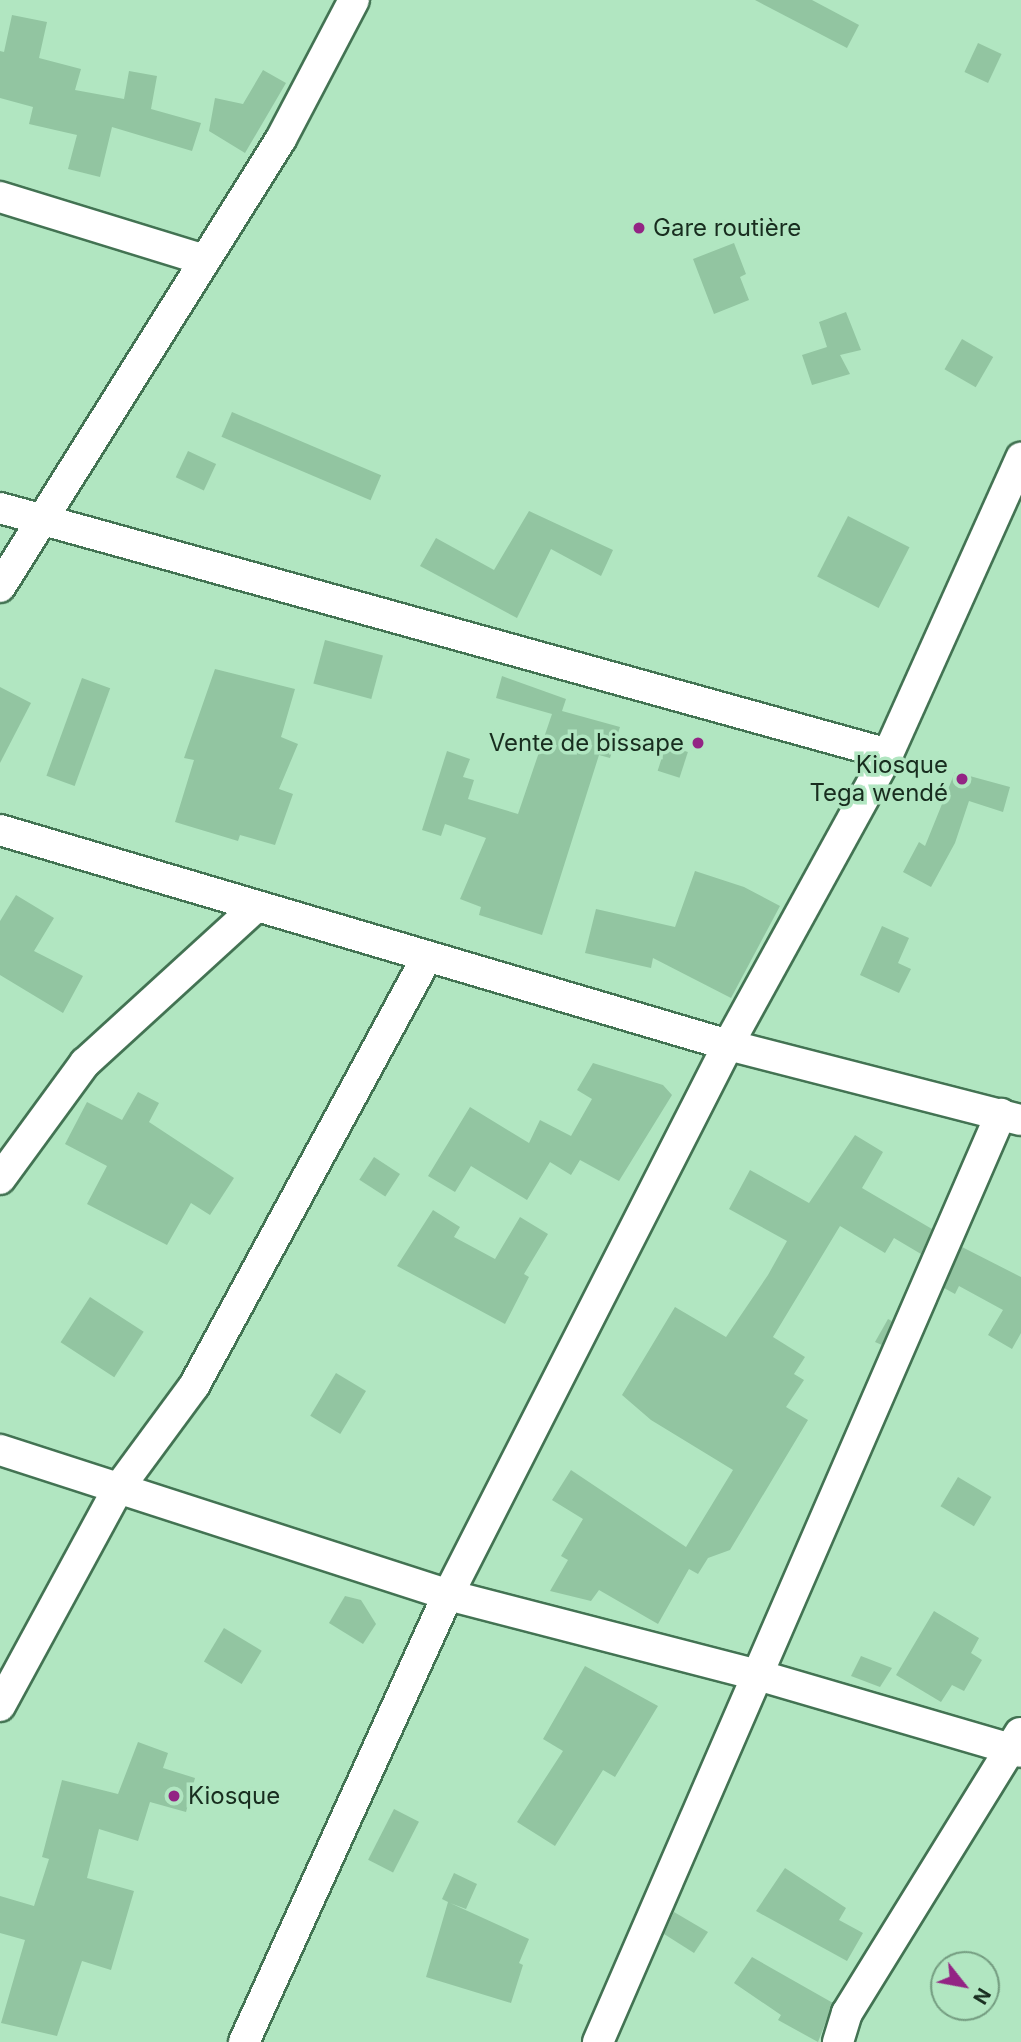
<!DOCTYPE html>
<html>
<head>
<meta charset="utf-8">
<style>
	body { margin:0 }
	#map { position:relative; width:1021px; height:2042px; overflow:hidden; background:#b1e6c1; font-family:Inter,sans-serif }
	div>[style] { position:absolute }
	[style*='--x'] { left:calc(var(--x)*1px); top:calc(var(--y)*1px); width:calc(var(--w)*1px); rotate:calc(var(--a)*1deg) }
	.building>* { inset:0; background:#92c5a1; transform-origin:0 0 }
	.roads { filter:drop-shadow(2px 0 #437353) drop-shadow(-2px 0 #437353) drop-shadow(0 2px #437353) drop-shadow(0 -2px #437353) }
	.minor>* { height:30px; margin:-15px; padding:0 15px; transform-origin:15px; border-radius:15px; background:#fff }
	.dots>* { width:19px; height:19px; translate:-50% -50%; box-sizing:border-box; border:4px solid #b1e6c1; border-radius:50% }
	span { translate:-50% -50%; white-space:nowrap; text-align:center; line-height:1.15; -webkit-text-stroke:7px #b1e6c1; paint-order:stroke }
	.poi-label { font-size:24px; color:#182d1f }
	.left { translate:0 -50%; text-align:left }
	.right { translate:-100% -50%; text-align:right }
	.north { position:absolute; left:930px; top:1951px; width:70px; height:70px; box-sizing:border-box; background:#b1e6c1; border:2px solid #749c80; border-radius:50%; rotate:121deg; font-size:19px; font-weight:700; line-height:28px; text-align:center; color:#182d1f }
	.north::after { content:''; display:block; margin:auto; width:24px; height:32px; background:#932484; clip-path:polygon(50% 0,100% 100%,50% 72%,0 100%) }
</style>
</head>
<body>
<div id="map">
	<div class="building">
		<i style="clip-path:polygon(755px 0,812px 0,859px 25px,847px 48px)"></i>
		<i style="clip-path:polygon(12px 15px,47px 22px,39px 58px,81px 69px,75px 90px,124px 99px,129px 71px,157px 76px,151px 109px,201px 123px,192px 151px,112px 127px,100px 177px,68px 169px,77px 135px,29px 124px,33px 107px,0 98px,0 51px,4px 52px)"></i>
		<i style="left:978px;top:43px;width:26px;height:32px;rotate:25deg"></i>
		<i style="clip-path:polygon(263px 70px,286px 83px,245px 153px,209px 131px,215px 98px,243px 104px)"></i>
		<i style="clip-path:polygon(734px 243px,746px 274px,740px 277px,749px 300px,714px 314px,693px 259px)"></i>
		<i style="clip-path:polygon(846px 312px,861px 350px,840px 355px,850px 374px,812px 385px,802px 355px,827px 347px,819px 322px)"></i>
		<i style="left:962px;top:339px;width:36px;height:35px;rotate:30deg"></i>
		<i style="left:232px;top:412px;width:162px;height:27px;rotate:23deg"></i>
		<i style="left:188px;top:451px;width:31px;height:29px;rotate:25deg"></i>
		<i style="clip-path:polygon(529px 511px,613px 550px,601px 576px,551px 549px,517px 618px,420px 566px,436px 538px,494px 570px)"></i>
		<i style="left:848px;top:516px;width:69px;height:68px;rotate:27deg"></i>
		<i style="left:325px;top:640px;width:60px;height:45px;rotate:15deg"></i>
		<i style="clip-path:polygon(215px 669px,295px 689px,281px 737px,298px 744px,279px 789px,293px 794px,275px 845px,240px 835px,238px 841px,175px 822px,194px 760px,184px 758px)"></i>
		<i style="clip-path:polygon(502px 676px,566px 699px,562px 711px,620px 727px,610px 758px,599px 755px,542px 935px,479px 915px,481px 907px,460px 899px,486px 838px,445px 824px,441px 836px,422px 830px,447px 751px,470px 759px,463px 777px,474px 780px,468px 799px,518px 814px,552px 714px,496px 698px)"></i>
		<i style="left:82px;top:678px;width:30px;height:104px;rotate:20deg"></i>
		<i style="clip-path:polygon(0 687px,31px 703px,0 763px)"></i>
		<i style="left:666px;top:745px;width:23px;height:27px;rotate:18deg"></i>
		<i style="clip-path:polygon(955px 772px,1010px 787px,1003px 812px,969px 801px,955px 843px,931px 887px,903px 872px,919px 842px,925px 846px)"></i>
		<i style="clip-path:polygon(695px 871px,744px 887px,780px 906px,731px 998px,653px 958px,651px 968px,585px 953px,596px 909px,675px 927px)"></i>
		<i style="clip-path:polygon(16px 895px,54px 918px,34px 951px,83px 976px,63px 1013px,0 975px,0 921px)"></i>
		<i style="clip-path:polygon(882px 926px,909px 938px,898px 963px,911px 969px,899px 993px,860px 975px)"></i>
		<i style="clip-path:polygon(593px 1063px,663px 1085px,672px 1095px,619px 1181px,580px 1160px,571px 1175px,550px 1162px,527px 1200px,471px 1166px,455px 1192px,428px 1176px,470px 1107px,529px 1143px,540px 1120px,571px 1136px,592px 1099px,577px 1090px)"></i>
		<i style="clip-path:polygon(138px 1092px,159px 1103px,149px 1122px,234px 1178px,210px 1215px,191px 1203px,167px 1245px,87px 1204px,107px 1166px,65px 1144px,87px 1102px,122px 1120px)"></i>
		<i style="clip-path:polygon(855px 1135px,883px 1152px,862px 1188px,932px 1229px,921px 1254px,894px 1238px,885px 1253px,840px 1226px,773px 1337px,805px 1357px,794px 1374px,804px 1380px,786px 1407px,808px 1420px,730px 1550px,708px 1558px,698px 1574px,689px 1569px,658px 1624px,599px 1590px,591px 1601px,550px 1591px,568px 1560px,561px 1556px,583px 1519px,552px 1500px,571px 1470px,686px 1547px,733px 1470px,651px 1420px,622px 1395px,675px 1307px,726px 1337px,768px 1275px,787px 1241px,729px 1209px,750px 1170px,809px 1203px)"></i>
		<i style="left:374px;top:1157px;width:31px;height:27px;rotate:33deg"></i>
		<i style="clip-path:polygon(433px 1210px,460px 1227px,454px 1237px,495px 1259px,520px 1217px,548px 1234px,524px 1274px,529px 1277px,505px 1324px,397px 1266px)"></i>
		<i style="clip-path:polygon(962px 1247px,1021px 1277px,1021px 1333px,1012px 1349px,988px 1335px,1003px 1310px,959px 1286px,955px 1294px,944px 1288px)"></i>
		<i style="left:90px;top:1297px;width:64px;height:54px;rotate:33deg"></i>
		<i style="clip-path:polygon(888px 1319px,892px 1321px,882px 1345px,875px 1342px)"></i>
		<i style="left:336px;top:1373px;width:35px;height:50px;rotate:31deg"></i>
		<i style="left:958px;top:1477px;width:39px;height:34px;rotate:31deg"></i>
		<i style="clip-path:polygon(345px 1596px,361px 1600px,376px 1624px,363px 1644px,329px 1623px)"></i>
		<i style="clip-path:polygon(934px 1611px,979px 1638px,971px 1653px,982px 1660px,964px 1691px,952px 1685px,941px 1702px,896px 1675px)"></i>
		<i style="left:224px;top:1628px;width:44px;height:39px;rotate:31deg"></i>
		<i style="clip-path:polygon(861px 1656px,892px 1668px,880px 1687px,851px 1676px)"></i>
		<i style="clip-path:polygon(585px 1666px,658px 1706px,615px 1777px,603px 1770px,555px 1846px,517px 1822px,563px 1751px,543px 1739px)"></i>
		<i style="clip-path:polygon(138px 1742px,168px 1753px,163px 1768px,195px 1778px,186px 1812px,150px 1802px,138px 1841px,99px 1829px,87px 1878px,134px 1891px,111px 1970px,82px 1961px,57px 2036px,1px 2023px,25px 1940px,0 1933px,0 1896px,34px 1906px,49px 1859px,42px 1857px,62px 1780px,118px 1794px)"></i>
		<i style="left:394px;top:1809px;width:28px;height:57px;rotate:27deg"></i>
		<i style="clip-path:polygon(785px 1868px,846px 1908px,839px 1920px,863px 1933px,847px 1961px,756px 1911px)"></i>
		<i style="clip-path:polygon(454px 1873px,477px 1884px,466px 1909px,450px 1903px,529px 1939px,519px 1963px,523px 1965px,511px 2003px,426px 1977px,448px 1902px,442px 1899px)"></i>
		<i style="clip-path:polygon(674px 1912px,708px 1932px,694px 1953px,664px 1934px)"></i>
		<i style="clip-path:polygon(752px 1957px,833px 2003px,818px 2042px,778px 2020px,781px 2015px,734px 1983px)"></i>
	</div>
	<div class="roads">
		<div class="minor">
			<i style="--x:0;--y:197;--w:214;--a:17.1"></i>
			<i style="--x:0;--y:508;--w:921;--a:15.48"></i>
			<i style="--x:0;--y:587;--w:529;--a:-57.9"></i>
			<i style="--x:281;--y:139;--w:157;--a:-62.3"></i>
			<i style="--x:0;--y:830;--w:759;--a:16.45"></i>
			<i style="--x:728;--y:1045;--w:302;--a:14.4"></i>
			<i style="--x:0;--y:1179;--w:144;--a:-53.8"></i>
			<i style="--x:85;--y:1063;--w:230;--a:-42.4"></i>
			<i style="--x:0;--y:1450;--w:471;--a:17.9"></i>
			<i style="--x:448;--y:1595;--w:320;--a:14.5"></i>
			<i style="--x:758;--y:1675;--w:274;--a:16.3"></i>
			<i style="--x:0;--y:1706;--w:247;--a:-61.5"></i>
			<i style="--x:118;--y:1489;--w:128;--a:-53.6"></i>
			<i style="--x:194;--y:1386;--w:486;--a:-61.5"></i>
			<i style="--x:244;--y:2042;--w:491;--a:-65.5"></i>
			<i style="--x:448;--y:1595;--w:617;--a:-63.02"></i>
			<i style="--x:728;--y:1045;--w:332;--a:-61.2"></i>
			<i style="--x:888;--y:754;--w:325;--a:-65.8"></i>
			<i style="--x:598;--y:2042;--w:1012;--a:-66.53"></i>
			<i style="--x:838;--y:2042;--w:30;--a:-73"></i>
			<i style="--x:847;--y:2013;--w:329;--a:-58.3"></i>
		</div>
	</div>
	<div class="dots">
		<i style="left:639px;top:228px;background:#932484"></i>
		<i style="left:698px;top:743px;background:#932484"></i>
		<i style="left:962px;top:779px;background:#932484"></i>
		<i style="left:174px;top:1796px;background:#932484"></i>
	</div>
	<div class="poi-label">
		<span class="left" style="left:653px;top:228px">Gare routière</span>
		<span class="right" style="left:684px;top:743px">Vente de bissape</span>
		<span class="right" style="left:948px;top:779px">Kiosque<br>Tega wendé</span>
		<span class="left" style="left:188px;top:1796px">Kiosque</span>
	</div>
	<div class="north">N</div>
</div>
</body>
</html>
